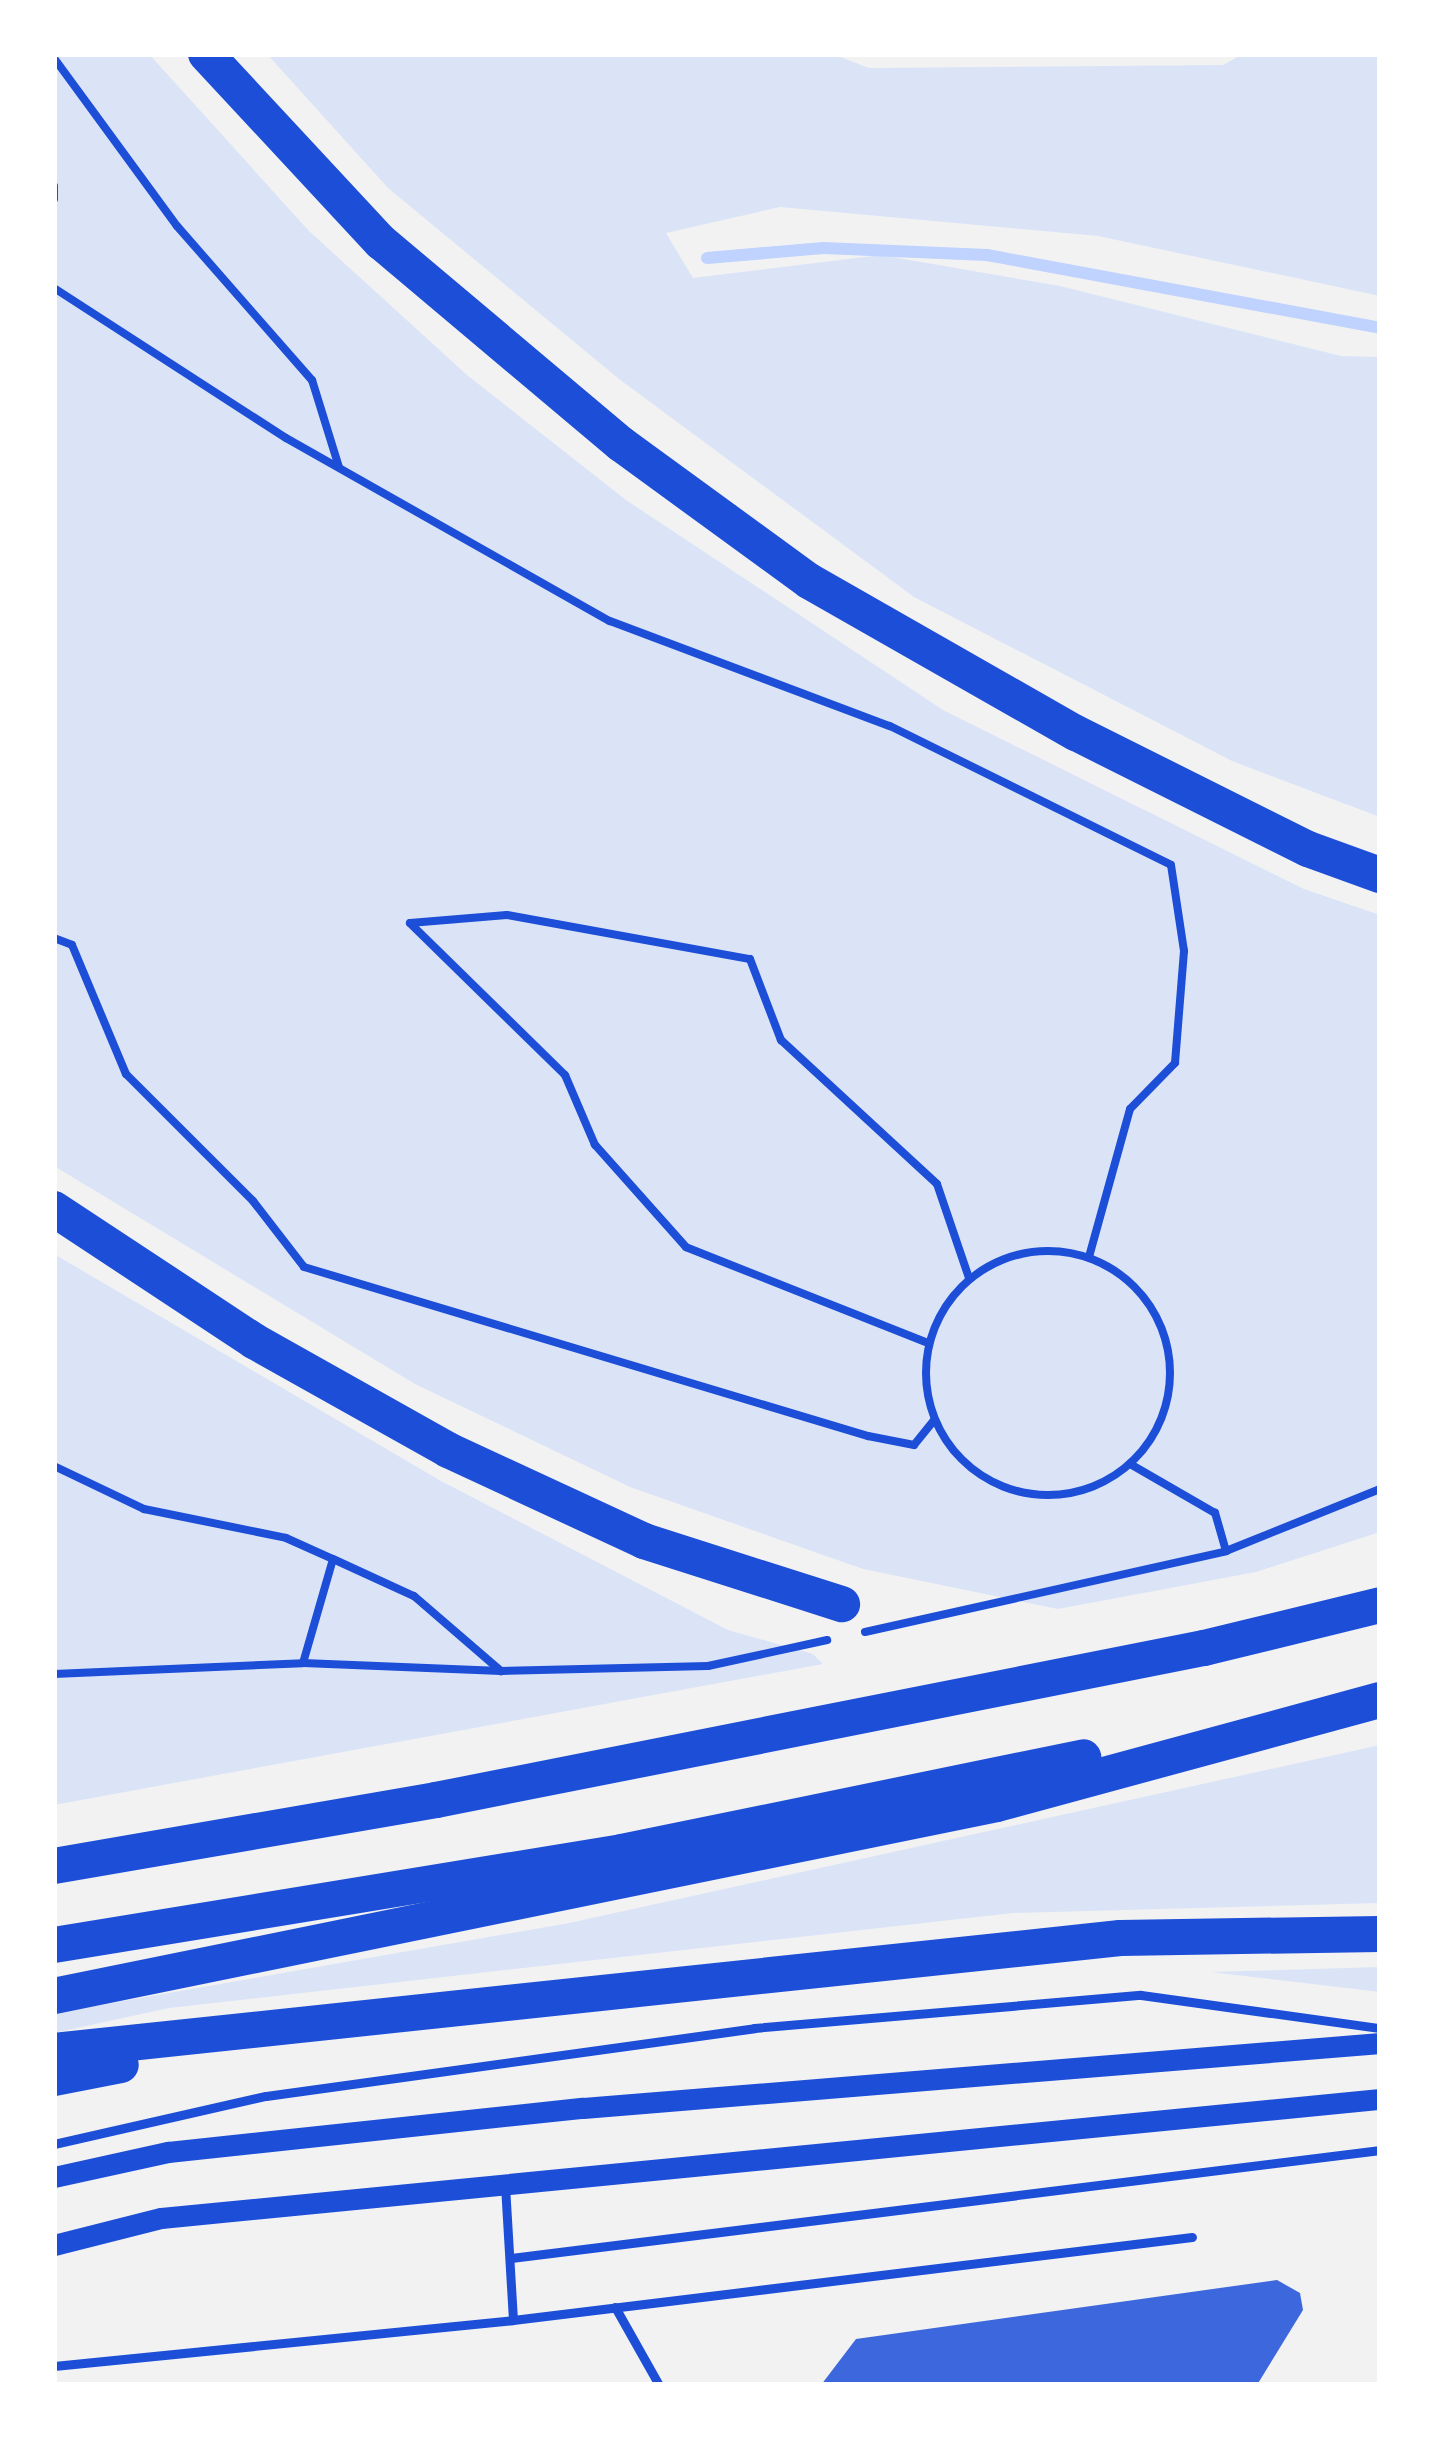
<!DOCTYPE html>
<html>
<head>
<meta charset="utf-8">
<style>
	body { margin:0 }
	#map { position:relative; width:1434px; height:2439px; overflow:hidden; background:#f2f2f2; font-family:Lato,sans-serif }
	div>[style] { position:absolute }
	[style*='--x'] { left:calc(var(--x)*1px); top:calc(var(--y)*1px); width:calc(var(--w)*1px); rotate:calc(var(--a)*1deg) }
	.green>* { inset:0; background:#dbe4f7 }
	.stream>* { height:12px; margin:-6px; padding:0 6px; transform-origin:6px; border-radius:6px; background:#bfd3fe }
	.building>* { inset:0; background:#3d67dc }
	.path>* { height:8px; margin:-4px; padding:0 4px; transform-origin:4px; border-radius:4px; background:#1d4ed8 }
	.path>.ring { margin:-4px; padding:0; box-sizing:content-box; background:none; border:8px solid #1d4ed8; border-radius:50% }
	.service>* { height:9px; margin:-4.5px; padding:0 4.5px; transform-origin:4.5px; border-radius:4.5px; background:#1d4ed8 }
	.tertiary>* { height:21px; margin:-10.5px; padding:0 10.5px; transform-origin:10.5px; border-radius:10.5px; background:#1d4ed8 }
	.motorway>* { height:36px; margin:-18px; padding:0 18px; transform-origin:18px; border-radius:18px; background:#1d4ed8 }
	span { translate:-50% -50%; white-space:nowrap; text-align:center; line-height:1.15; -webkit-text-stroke:12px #fff; paint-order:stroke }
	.frame { position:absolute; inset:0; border:57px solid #fff; pointer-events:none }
</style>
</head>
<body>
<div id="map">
	<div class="green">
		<i style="clip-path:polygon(54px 54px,149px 54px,309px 231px,467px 375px,626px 500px,943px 710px,1304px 889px,1380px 915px,1380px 1532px,1256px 1572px,1058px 1609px,863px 1569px,630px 1487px,415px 1384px,54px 1166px)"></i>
		<i style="clip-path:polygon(267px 54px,833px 54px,869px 68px,1223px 65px,1241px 55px,1380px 54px,1380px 296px,1098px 236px,780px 207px,666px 233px,693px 278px,881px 255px,1060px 286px,1341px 356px,1380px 357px,1380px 817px,1232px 761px,914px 597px,619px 379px,388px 188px)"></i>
		<i style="clip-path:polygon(54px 1254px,441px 1481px,728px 1630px,813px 1654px,823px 1664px,54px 1805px)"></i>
		<i style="clip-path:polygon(1380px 1745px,1380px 1903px,1013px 1913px,169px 2008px,54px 2033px,54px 2013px,569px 1923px)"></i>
		<i style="clip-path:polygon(1380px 1967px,1380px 1992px,1211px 1972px)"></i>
	</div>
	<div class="stream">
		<i style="--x:707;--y:258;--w:117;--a:-4.9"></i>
		<i style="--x:824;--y:248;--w:163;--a:2.5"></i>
		<i style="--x:987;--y:255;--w:400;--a:10.5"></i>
	</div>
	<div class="building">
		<i style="clip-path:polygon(1277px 2280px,1300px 2293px,1303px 2310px,1257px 2385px,821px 2385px,856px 2339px)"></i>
	</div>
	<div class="path">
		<i style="--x:54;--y:58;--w:208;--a:53.8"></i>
		<i style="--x:177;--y:226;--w:205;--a:48.8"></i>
		<i style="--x:312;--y:380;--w:91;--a:72.8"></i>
		<i style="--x:54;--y:186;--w:13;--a:90"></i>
		<i style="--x:54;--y:288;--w:276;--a:32.9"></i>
		<i style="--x:286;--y:438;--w:372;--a:29.5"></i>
		<i style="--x:610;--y:621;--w:299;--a:20.6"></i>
		<i style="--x:890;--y:726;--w:313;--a:26.3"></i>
		<i style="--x:1171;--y:865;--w:87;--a:81.4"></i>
		<i style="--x:1184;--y:951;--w:112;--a:94.6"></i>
		<i style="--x:1175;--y:1063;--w:64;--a:134.4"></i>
		<i style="--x:1130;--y:1109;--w:154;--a:105.5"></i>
		<i style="--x:54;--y:938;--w:19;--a:21"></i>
		<i style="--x:72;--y:945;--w:140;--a:67.3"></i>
		<i style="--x:126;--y:1074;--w:180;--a:45"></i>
		<i style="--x:253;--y:1201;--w:83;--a:52.3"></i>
		<i style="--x:304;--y:1267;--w:589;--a:16.68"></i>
		<i style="--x:868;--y:1436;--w:47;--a:11.1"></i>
		<i style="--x:914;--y:1445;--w:32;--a:-51"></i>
		<i class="ring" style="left:926px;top:1251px;width:236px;height:236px"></i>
		<i style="--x:928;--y:1343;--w:260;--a:-158.4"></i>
		<i style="--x:686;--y:1247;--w:137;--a:-131.7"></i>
		<i style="--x:595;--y:1145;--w:76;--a:-113.2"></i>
		<i style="--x:565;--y:1075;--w:217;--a:-135.6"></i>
		<i style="--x:410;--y:923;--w:97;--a:-4.7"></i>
		<i style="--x:507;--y:915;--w:247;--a:10.3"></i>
		<i style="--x:750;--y:959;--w:87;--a:69.1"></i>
		<i style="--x:781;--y:1040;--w:212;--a:42.7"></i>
		<i style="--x:937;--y:1184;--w:99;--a:71.2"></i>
		<i style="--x:54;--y:1466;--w:100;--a:25.5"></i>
		<i style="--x:144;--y:1509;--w:145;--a:11.5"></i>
		<i style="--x:286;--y:1538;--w:51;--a:24.1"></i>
		<i style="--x:333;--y:1559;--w:89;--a:24.6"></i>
		<i style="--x:414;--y:1596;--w:115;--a:40.8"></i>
		<i style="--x:501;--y:1671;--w:198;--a:-177.7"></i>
		<i style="--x:303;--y:1663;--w:108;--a:-73.9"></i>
		<i style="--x:1226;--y:1551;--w:166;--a:-21.9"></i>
		<i style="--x:865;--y:1632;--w:370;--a:-12.6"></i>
		<i style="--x:1226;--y:1551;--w:40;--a:-106"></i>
		<i style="--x:1215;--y:1513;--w:98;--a:-150"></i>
		<i style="--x:501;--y:1671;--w:207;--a:-1.4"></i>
		<i style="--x:708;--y:1666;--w:122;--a:-12.3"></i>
		<i style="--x:54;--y:1674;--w:249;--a:-2.5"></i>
	</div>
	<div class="service">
		<i style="--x:54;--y:2144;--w:217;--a:-12.8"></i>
		<i style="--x:266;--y:2096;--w:493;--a:-7.9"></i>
		<i style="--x:754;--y:2028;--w:388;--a:-4.9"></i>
		<i style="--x:1141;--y:1995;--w:241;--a:7.9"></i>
		<i style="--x:511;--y:2258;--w:876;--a:-7.08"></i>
		<i style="--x:615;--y:2307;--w:90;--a:60.6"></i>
		<i style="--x:513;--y:2320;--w:684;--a:-6.97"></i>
		<i style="--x:54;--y:2366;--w:461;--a:-5.7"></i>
		<i style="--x:513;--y:2320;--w:133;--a:-93.4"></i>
	</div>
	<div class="tertiary">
		<i style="--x:54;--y:2177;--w:117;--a:-12.4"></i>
		<i style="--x:168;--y:2152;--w:417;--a:-6.1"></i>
		<i style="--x:583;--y:2108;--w:800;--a:-4.66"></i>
		<i style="--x:54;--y:2245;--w:110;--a:-14.2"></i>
		<i style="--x:161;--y:2218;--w:1225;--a:-5.58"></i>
	</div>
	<div class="motorway">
		<i style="--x:206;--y:54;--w:257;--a:47.1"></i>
		<i style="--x:381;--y:242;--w:314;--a:40.1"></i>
		<i style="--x:621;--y:444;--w:233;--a:36.1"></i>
		<i style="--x:809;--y:581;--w:307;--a:29.7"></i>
		<i style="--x:1076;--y:733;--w:259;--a:26.6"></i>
		<i style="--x:1308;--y:849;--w:77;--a:19.9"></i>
		<i style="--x:54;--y:1209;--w:240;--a:33.4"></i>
		<i style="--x:254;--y:1341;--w:223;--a:29.3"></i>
		<i style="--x:448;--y:1450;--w:216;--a:24.9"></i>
		<i style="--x:644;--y:1541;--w:208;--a:17.7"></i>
		<i style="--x:54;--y:1866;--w:388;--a:-9.8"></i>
		<i style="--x:436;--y:1800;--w:783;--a:-11.2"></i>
		<i style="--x:1204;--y:1648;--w:181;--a:-13.7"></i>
		<i style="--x:54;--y:1945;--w:576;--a:-9.3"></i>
		<i style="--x:622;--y:1852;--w:471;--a:-11.6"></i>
		<i style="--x:54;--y:1996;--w:962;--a:-11.51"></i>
		<i style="--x:997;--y:1804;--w:397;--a:-15.2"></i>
		<i style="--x:54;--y:2051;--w:1072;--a:-6.05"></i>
		<i style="--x:1120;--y:1938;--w:260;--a:-0.9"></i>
		<i style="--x:54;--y:2078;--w:68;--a:-11"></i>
	</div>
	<div class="frame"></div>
</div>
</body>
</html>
